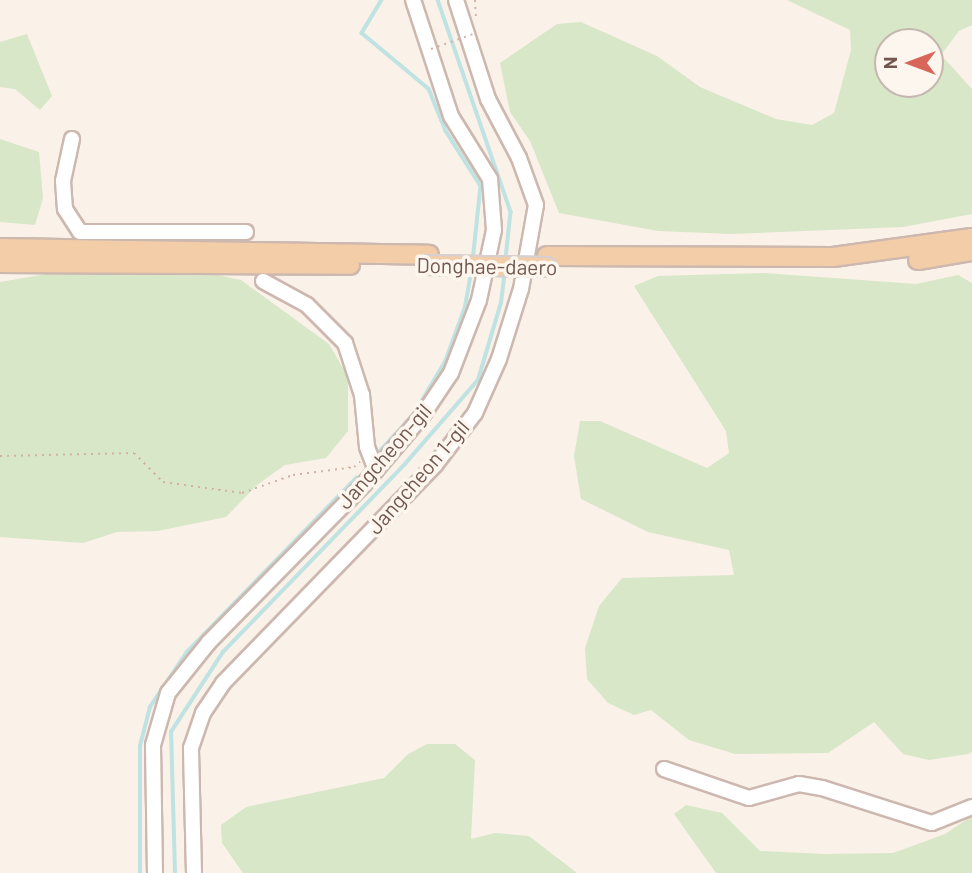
<!DOCTYPE html>
<html>
<head>
<meta charset="utf-8">
<style>
	body { margin:0 }
	#map { position:relative; width:972px; height:873px; overflow:hidden; background:#faf1e8; font-family:Barlow,sans-serif }
	div>[style] { position:absolute }
	[style*='--x'] { left:calc(var(--x)*1px); top:calc(var(--y)*1px); width:calc(var(--w)*1px); rotate:calc(var(--a)*1deg) }
	.green>* { inset:0; background:#d8e7c8 }
	.stream>* { height:3.5px; margin:-1.75px; padding:0 1.75px; transform-origin:1.75px; border-radius:1.75px; background:#bfe2e2 }
	.path>* { height:2px; margin-top:-1px; transform-origin:0; background:repeating-linear-gradient(90deg,#d2b1a6 0 2px,transparent 0 7px) }
	.roads { filter:drop-shadow(2px 0 #ccb8af) drop-shadow(-2px 0 #ccb8af) drop-shadow(0 2px #ccb8af) drop-shadow(0 -2px #ccb8af) }
	.minor>* { height:14px; margin:-7px; padding:0 7px; transform-origin:7px; border-radius:7px; background:#fff }
	.major>* { height:18px; margin:-9px; padding:0 9px; transform-origin:9px; border-radius:9px; background:#f2cda8 }
	.path-bridge>* { height:2px; margin-top:-1px; transform-origin:0; background:repeating-linear-gradient(90deg,#d2b1a6 0 2px,transparent 0 7px) }
	.bridges { filter:drop-shadow(2px 0 #d8d0ce) drop-shadow(-2px 0 #d8d0ce) drop-shadow(0 2px #d8d0ce) drop-shadow(0 -2px #d8d0ce) }
	.major-bridge>* { height:18px; margin:-9px; padding:0 9px; transform-origin:9px; border-radius:9px; background:#f2cda8 }
	span { translate:-50% -50%; white-space:nowrap; text-align:center; line-height:1.15; -webkit-text-stroke:7px #fdf6ef; paint-order:stroke }
	.street-label { font-size:21px; color:#72574f }
	.north { position:absolute; left:874px; top:28px; width:70px; height:70px; box-sizing:border-box; background:#fdf6ef; border:2px solid #c5b6af; border-radius:50%; rotate:270deg; font-size:19px; font-weight:700; line-height:28px; text-align:center; color:#72574f }
	.north::after { content:''; display:block; margin:auto; width:24px; height:32px; background:#d8665a; clip-path:polygon(50% 0,100% 100%,50% 72%,0 100%) }
</style>
</head>
<body>
<div id="map">
	<div class="green">
		<i style="clip-path:polygon(evenodd,787px 0,972px 0,972px 25px,959px 31px,941px 55px,972px 89px,972px 214px,903px 227px,731px 234px,658px 231px,559px 213px,530px 141px,510px 112px,500px 63px,557px 24px,581px 22px,657px 56px,700px 87px,776px 119px,812px 125px,834px 113px,851px 50px,850px 30px,787px 0,888px 42px,930px 42px,930px 84px,888px 84px,888px 42px)"></i>
		<i style="clip-path:polygon(27px 34px,52px 96px,40px 110px,15px 89px,0 87px,0 42px)"></i>
		<i style="clip-path:polygon(0 139px,39px 152px,43px 198px,35px 225px,0 222px)"></i>
		<i style="clip-path:polygon(70px 270px,199px 271px,241px 280px,329px 344px,348px 377px,348px 431px,326px 458px,285px 465px,257px 485px,226px 517px,158px 531px,117px 532px,83px 543px,0 537px,0 282px)"></i>
		<i style="clip-path:polygon(764px 273px,916px 284px,958px 275px,972px 283px,972px 752px,968px 754px,929px 760px,903px 754px,874px 722px,828px 753px,735px 754px,689px 740px,651px 710px,634px 715px,608px 703px,587px 679px,585px 648px,599px 606px,622px 578px,734px 575px,729px 550px,648px 532px,581px 499px,574px 456px,580px 421px,600px 421px,707px 468px,729px 453px,726px 431px,634px 286px,658px 276px)"></i>
		<i style="clip-path:polygon(427px 744px,455px 744px,475px 760px,471px 839px,495px 833px,529px 836px,577px 873px,243px 873px,222px 843px,221px 825px,246px 807px,384px 778px,408px 754px)"></i>
		<i style="clip-path:polygon(686px 805px,722px 813px,760px 851px,825px 854px,893px 853px,945px 834px,972px 816px,972px 873px,716px 873px,674px 814px)"></i>
	</div>
	<div class="stream">
		<i style="--x:382;--y:0;--w:39;--a:121"></i>
		<i style="--x:362;--y:33;--w:87;--a:39.9"></i>
		<i style="--x:429;--y:89;--w:45;--a:68"></i>
		<i style="--x:446;--y:131;--w:65;--a:57.5"></i>
		<i style="--x:481;--y:186;--w:76;--a:96"></i>
		<i style="--x:438;--y:0;--w:224;--a:71"></i>
		<i style="--x:511;--y:212;--w:47;--a:96.1"></i>
		<i style="--x:380;--y:451;--w:50;--a:-47.4"></i>
		<i style="--x:414;--y:414;--w:61;--a:-59.2"></i>
		<i style="--x:445;--y:362;--w:59;--a:-70"></i>
		<i style="--x:465;--y:307;--w:35;--a:-80"></i>
		<i style="--x:140;--y:873;--w:127;--a:-90"></i>
		<i style="--x:140;--y:746;--w:40;--a:-75.6"></i>
		<i style="--x:150;--y:707;--w:66;--a:-56.1"></i>
		<i style="--x:187;--y:652;--w:243;--a:-45.8"></i>
		<i style="--x:175;--y:873;--w:141;--a:-91.6"></i>
		<i style="--x:171;--y:732;--w:95;--a:-57"></i>
		<i style="--x:223;--y:652;--w:262;--a:-45.9"></i>
		<i style="--x:405;--y:464;--w:111;--a:-49"></i>
		<i style="--x:478;--y:380;--w:80;--a:-73.4"></i>
		<i style="--x:501;--y:303;--w:33;--a:-83"></i>
	</div>
	<div class="path">
		<i style="--x:475;--y:0;--w:20;--a:87"></i>
		<i style="--x:0;--y:456;--w:134;--a:-1.3"></i>
		<i style="--x:134;--y:453;--w:41;--a:45"></i>
		<i style="--x:163;--y:482;--w:80;--a:7.9"></i>
		<i style="--x:242;--y:493;--w:54;--a:-19.4"></i>
		<i style="--x:293;--y:475;--w:62;--a:-7.5"></i>
		<i style="--x:354;--y:467;--w:8;--a:-40"></i>
	</div>
	<div class="roads">
		<div class="minor">
			<i style="--x:72;--y:139;--w:43;--a:102.1"></i>
			<i style="--x:63;--y:181;--w:28;--a:86"></i>
			<i style="--x:65;--y:209;--w:27;--a:57"></i>
			<i style="--x:80;--y:232;--w:166;--a:0"></i>
			<i style="--x:263;--y:281;--w:50;--a:28.6"></i>
			<i style="--x:307;--y:305;--w:54;--a:45"></i>
			<i style="--x:345;--y:343;--w:55;--a:71.9"></i>
			<i style="--x:362;--y:395;--w:52;--a:84.5"></i>
			<i style="--x:367;--y:447;--w:25;--a:69"></i>
			<i style="--x:664;--y:769;--w:90;--a:18.8"></i>
			<i style="--x:749;--y:798;--w:52;--a:-15.6"></i>
			<i style="--x:799;--y:784;--w:23;--a:10"></i>
			<i style="--x:822;--y:788;--w:115;--a:17.7"></i>
			<i style="--x:932;--y:823;--w:43;--a:-21.8"></i>
			<i style="--x:155;--y:873;--w:128;--a:-90.9"></i>
			<i style="--x:153;--y:745;--w:54;--a:-73.9"></i>
			<i style="--x:168;--y:693;--w:65;--a:-51.2"></i>
			<i style="--x:209;--y:642;--w:221;--a:-45.5"></i>
			<i style="--x:364;--y:484;--w:89;--a:-49.5"></i>
			<i style="--x:422;--y:416;--w:52;--a:-56"></i>
			<i style="--x:451;--y:373;--w:78;--a:-69"></i>
			<i style="--x:479;--y:300;--w:72;--a:-77.9"></i>
			<i style="--x:494;--y:230;--w:51;--a:-94.5"></i>
			<i style="--x:490;--y:179;--w:74;--a:-121.8"></i>
			<i style="--x:451;--y:116;--w:122;--a:-108.1"></i>
			<i style="--x:194;--y:873;--w:125;--a:-91.4"></i>
			<i style="--x:191;--y:748;--w:37;--a:-71"></i>
			<i style="--x:203;--y:713;--w:36;--a:-56"></i>
			<i style="--x:223;--y:683;--w:304;--a:-45.8"></i>
			<i style="--x:435;--y:465;--w:66;--a:-52.4"></i>
			<i style="--x:475;--y:413;--w:59;--a:-66"></i>
			<i style="--x:499;--y:359;--w:73;--a:-72.6"></i>
			<i style="--x:521;--y:289;--w:85;--a:-79.9"></i>
			<i style="--x:536;--y:205;--w:50;--a:-109.9"></i>
			<i style="--x:519;--y:158;--w:67;--a:-117.7"></i>
			<i style="--x:488;--y:99;--w:104;--a:-107.9"></i>
		</div>
		<div class="major">
			<i style="--x:0;--y:248;--w:429;--a:0.9"></i>
			<i style="--x:547;--y:256;--w:286;--a:0.2"></i>
			<i style="--x:833;--y:257;--w:140;--a:-7.8"></i>
			<i style="--x:918;--y:260;--w:55;--a:-9.5"></i>
			<i style="--x:0;--y:263;--w:350;--a:0.3"></i>
		</div>
	</div>
	<div class="path-bridge">
		<i style="--x:431;--y:49;--w:48;--a:-19.6"></i>
	</div>
	<div class="bridges">
		<div class="major-bridge">
			<i style="--x:426;--y:265;--w:121;--a:0.9"></i>
		</div>
	</div>
	<div class="street-label">
		<span style="left:487px;top:266px;rotate:1deg">Donghae-daero</span>
		<span style="left:384px;top:456px;rotate:-49deg">Jangcheon-gil</span>
		<span style="left:418px;top:477px;rotate:-49deg">Jangcheon 1-gil</span>
	</div>
	<div class="north">N</div>
</div>
</body>
</html>
